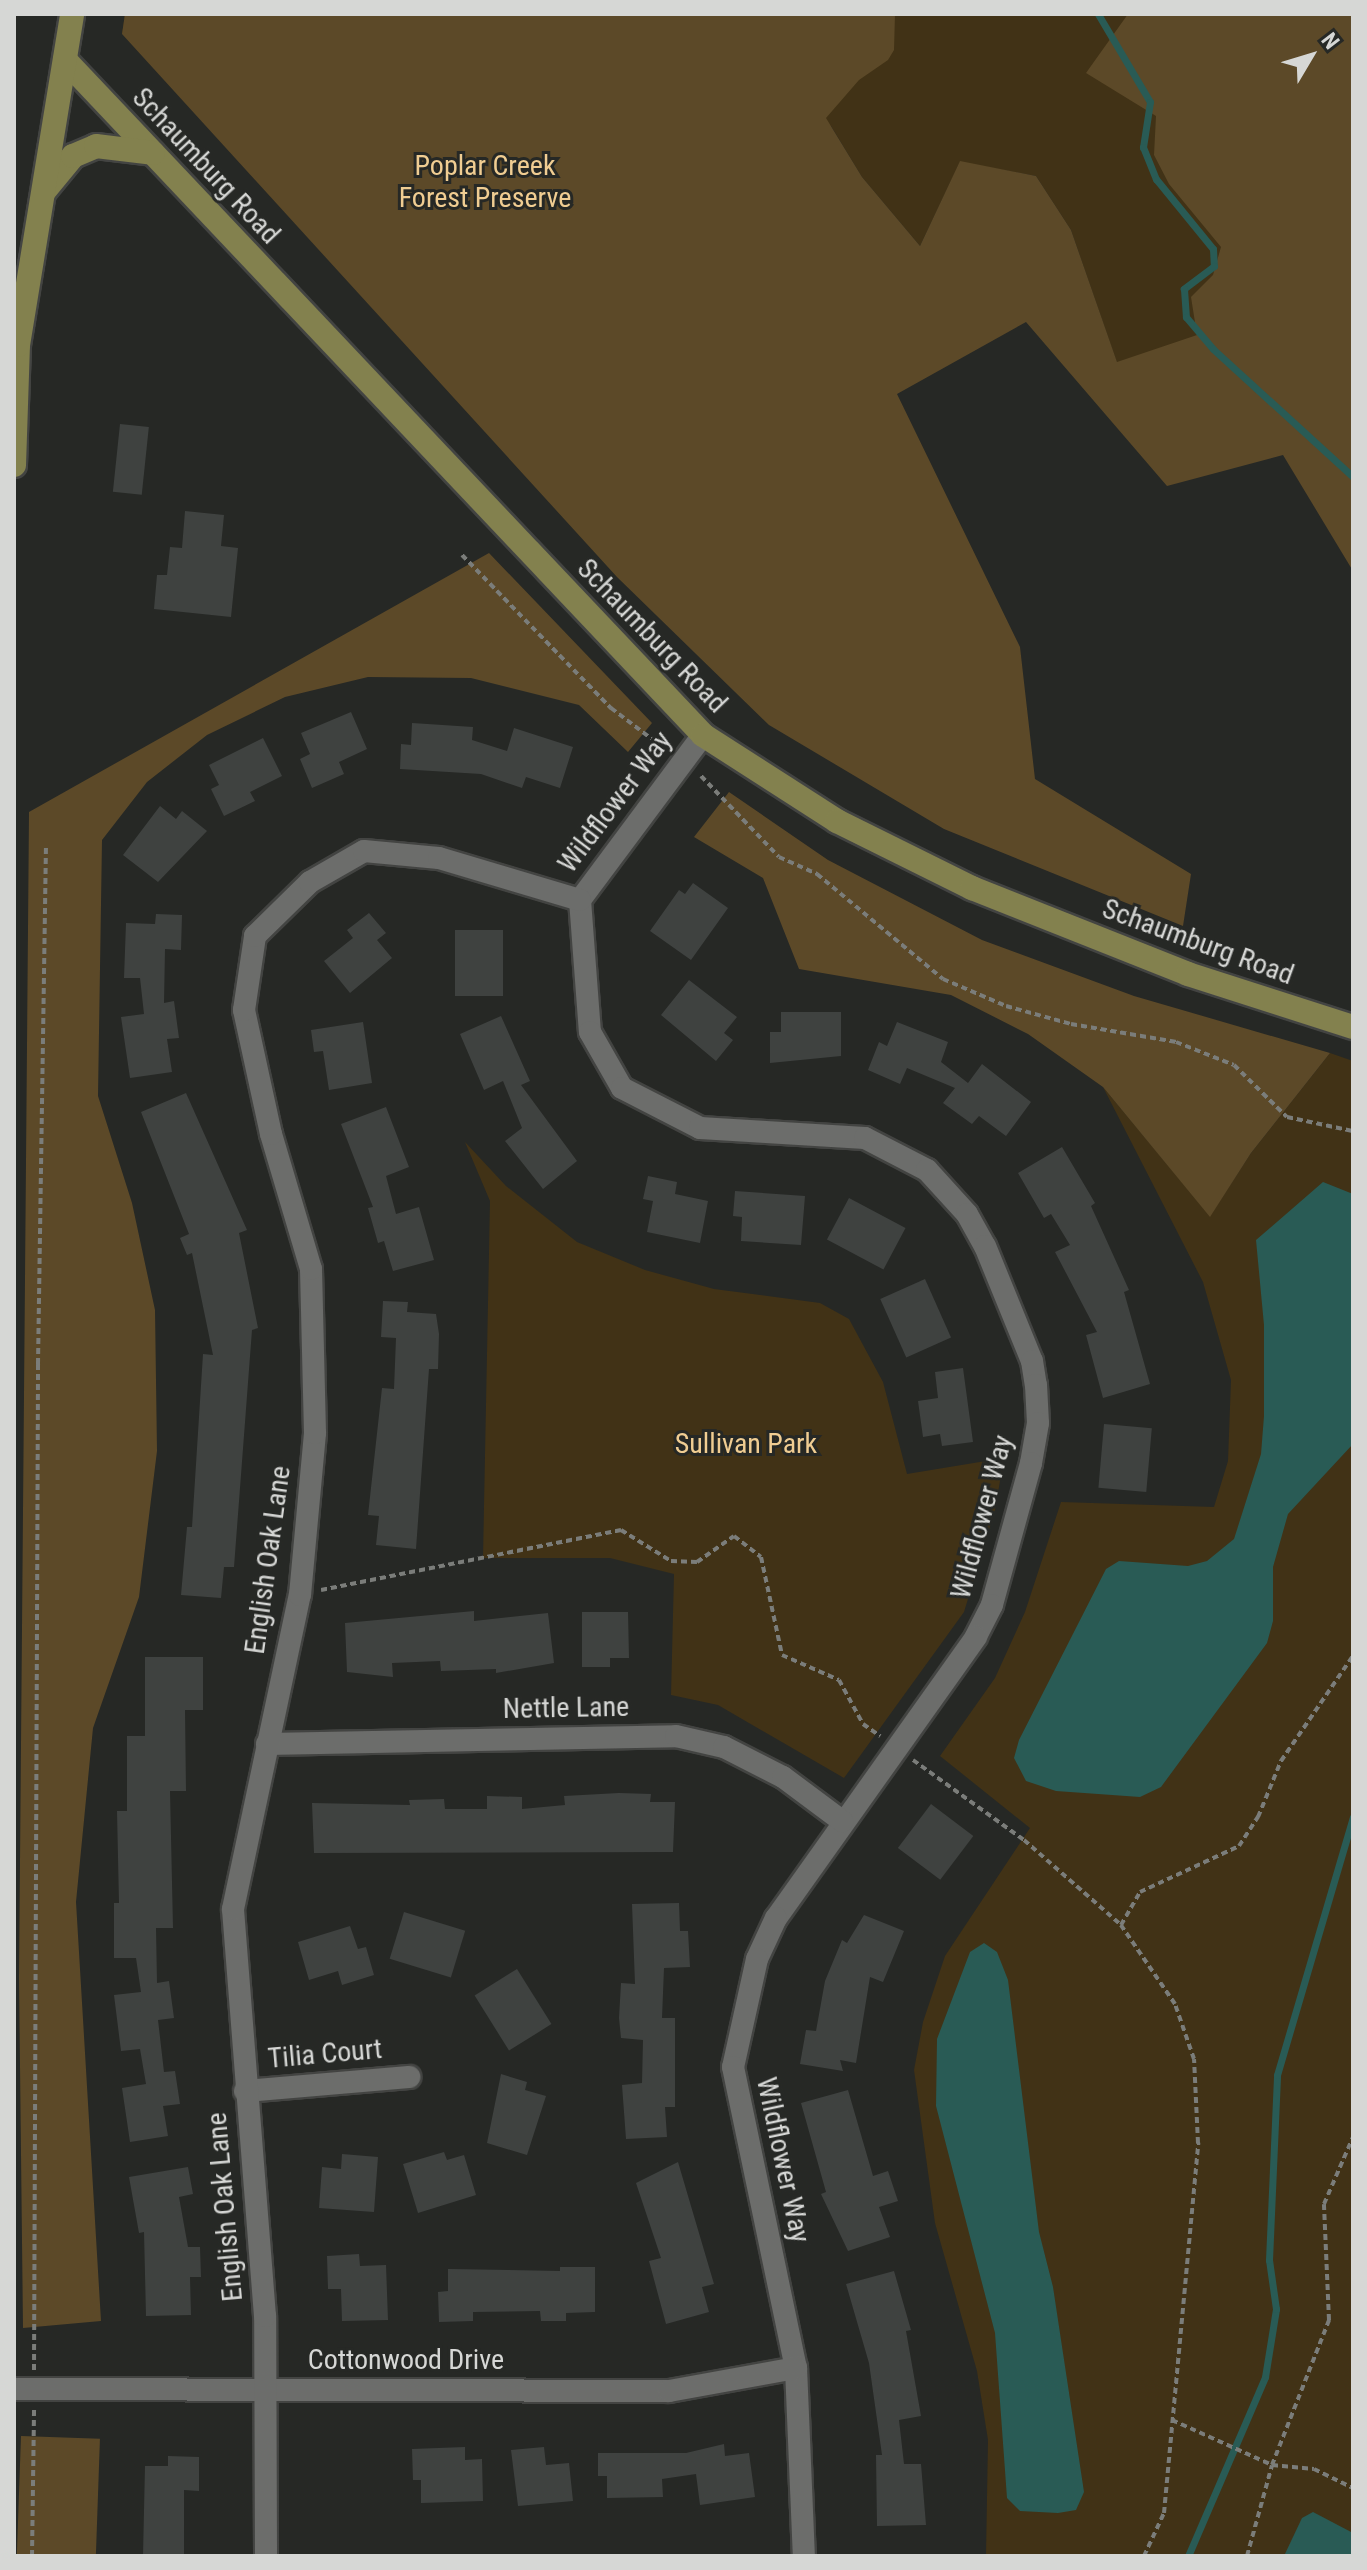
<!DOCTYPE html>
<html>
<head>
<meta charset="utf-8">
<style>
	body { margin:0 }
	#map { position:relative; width:1367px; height:2570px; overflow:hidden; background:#262825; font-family:"Roboto Condensed",sans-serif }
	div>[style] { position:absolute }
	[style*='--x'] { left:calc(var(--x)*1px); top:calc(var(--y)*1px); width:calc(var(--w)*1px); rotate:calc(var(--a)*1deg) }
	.green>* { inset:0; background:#413216 }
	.forest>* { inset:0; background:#5c4928; transform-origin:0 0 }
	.water>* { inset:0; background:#295b55 }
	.stream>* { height:7px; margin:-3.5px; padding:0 3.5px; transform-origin:3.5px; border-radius:3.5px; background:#295b55 }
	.building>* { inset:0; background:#3f4240; transform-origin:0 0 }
	.path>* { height:4px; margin-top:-2px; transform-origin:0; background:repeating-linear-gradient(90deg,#7b7d7a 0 6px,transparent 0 10px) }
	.roads { filter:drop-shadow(2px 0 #434442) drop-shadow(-2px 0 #434442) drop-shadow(0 2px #434442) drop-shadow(0 -2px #434442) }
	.minor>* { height:22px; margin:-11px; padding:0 11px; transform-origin:11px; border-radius:11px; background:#6c6d6b }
	.major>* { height:24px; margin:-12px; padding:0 12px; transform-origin:12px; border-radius:12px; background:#83814e }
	span { translate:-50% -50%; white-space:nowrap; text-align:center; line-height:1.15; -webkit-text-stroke:6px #262825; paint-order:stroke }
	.street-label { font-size:28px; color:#d6d7d5 }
	.park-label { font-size:28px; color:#f0cd92 }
	.frame { position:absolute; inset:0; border:16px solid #d6d7d5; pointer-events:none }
	.north { position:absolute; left:1271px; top:16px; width:80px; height:80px; -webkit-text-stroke:6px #262825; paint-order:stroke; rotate:52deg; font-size:22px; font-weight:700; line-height:32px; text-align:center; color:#d6d7d5 }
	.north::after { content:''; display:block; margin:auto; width:28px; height:36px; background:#d6d7d5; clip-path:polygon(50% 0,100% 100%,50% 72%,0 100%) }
</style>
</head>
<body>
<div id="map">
	<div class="green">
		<i style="clip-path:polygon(125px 14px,1353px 14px,1198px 336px,1117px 363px,1071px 230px,1036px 176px,960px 162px,920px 246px,862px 177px,831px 126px,122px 34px)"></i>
		<i style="clip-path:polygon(1330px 1053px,1353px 1061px,1353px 2556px,986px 2556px,988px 2440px,977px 2371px,935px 2223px,914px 2070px,923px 2022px,945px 1956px,1030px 1828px,940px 1756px,995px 1678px,1025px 1612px,1061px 1502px,1214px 1507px,1228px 1461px,1231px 1380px,1203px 1282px,1103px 1087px,1210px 1216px,1251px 1153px)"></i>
		<i style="clip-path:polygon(465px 1142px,506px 1186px,577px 1242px,645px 1270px,714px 1289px,820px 1303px,849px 1319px,883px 1382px,907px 1474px,1004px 1458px,995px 1510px,964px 1612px,844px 1778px,718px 1705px,671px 1695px,674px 1574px,610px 1558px,483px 1558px,490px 1201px)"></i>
	</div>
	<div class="forest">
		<i style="clip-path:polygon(125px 14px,895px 14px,894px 50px,888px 60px,859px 80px,826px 118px,862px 177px,920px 246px,960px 161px,1036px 176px,1071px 230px,1117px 362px,1197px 335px,1191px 297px,1213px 275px,1221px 247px,1169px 184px,1154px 155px,1156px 116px,1086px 73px,1128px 14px,1353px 14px,1353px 571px,1283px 455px,1167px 486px,1026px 322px,897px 394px,1020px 647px,1035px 779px,1191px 874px,1183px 926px,944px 829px,769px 725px,617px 577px,122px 34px)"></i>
		<i style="clip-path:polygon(489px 553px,652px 723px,628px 752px,579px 705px,471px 678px,368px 677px,285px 697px,207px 735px,147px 782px,102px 840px,98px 1096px,132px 1203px,155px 1310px,157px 1451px,139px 1597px,93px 1728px,76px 1902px,101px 2321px,23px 2328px,19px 1978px,29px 812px)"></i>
		<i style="clip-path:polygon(729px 792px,828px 860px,982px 940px,1134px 996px,1330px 1053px,1251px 1153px,1210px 1217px,1103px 1087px,1028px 1034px,951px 995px,799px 969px,763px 878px,694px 837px)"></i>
		<i style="left:21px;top:2436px;width:79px;height:120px;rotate:2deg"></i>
	</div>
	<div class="water">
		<i style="clip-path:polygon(1323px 1182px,1353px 1194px,1353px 1444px,1288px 1514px,1273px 1567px,1273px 1621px,1267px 1643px,1161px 1787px,1140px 1797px,1056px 1791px,1026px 1781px,1014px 1758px,1019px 1740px,1106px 1569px,1119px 1561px,1188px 1566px,1207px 1561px,1234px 1539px,1261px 1454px,1264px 1416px,1264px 1325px,1256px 1240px)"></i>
		<i style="clip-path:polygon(984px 1943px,997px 1952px,1008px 1980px,1039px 2232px,1053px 2287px,1084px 2492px,1076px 2510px,1058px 2513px,1020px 2511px,1007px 2498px,995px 2333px,936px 2106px,937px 2039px,970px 1952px)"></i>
		<i style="clip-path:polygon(1313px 2512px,1353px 2533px,1353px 2556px,1284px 2556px,1302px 2518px)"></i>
	</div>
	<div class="stream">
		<i style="--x:1098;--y:14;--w:102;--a:59.4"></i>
		<i style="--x:1150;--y:102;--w:46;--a:98.8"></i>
		<i style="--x:1143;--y:147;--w:35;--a:68"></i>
		<i style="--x:1156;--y:179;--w:90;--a:50.8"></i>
		<i style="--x:1213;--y:249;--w:17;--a:87"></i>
		<i style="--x:1214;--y:266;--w:38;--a:143"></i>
		<i style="--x:1184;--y:289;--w:28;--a:86"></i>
		<i style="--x:1186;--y:317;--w:42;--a:49.8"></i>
		<i style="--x:1213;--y:349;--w:190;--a:42.4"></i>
		<i style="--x:1188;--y:2556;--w:195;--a:-66.7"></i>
		<i style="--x:1265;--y:2377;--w:69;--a:-80.8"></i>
		<i style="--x:1276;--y:2309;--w:49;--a:-98.1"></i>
		<i style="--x:1269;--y:2260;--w:185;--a:-87.5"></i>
		<i style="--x:1277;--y:2075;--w:269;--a:-73.6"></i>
	</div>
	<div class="building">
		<i style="left:120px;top:424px;width:29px;height:68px;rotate:6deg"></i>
		<i style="clip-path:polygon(185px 511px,224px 515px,221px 546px,238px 548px,231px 617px,154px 609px,157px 575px,167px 575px,170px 547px,182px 548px)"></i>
		<i style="clip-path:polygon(351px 712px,367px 749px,339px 762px,344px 774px,312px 788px,300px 759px,310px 754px,301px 733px)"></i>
		<i style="clip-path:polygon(412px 723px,473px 727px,472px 740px,507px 751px,514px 728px,573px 747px,560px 788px,526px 777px,522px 788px,481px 774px,400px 769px,401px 744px,411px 745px)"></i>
		<i style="clip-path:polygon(263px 738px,282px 776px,250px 792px,255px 801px,224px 816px,211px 789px,219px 785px,209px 765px)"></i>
		<i style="clip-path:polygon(160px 806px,176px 819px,182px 811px,207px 831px,158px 882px,123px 855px)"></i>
		<i style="clip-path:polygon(693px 883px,728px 908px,691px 960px,650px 931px,679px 890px,685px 894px)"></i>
		<i style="clip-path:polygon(369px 913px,386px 933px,377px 940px,392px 958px,350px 993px,324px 961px,353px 938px,347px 930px)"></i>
		<i style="clip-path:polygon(156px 914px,182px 915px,181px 950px,165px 949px,164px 1003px,174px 1001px,179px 1038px,167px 1039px,172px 1072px,130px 1078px,121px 1017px,144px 1014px,140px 978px,124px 978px,126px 923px,155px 924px)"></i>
		<i style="left:455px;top:930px;width:48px;height:66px"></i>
		<i style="clip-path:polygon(689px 980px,737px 1017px,724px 1033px,733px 1040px,716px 1061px,661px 1015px)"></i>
		<i style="clip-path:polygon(781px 1012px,841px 1012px,841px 1056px,770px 1063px,770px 1032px,781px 1032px)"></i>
		<i style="clip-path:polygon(501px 1016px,530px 1081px,521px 1085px,577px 1161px,543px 1189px,505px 1141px,522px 1128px,503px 1081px,484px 1090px,460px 1034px)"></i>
		<i style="clip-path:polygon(363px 1022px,372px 1083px,329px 1090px,323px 1051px,314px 1052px,311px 1030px)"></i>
		<i style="clip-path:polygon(897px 1022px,948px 1042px,941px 1062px,968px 1083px,982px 1064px,1031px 1102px,1006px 1136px,979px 1116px,972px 1124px,943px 1103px,955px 1088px,907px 1068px,900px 1084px,868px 1070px,879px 1042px,887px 1046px)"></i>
		<i style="clip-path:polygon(186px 1093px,247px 1230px,239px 1233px,258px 1328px,252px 1330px,234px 1567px,224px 1567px,221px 1598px,181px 1595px,187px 1527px,192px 1527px,203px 1354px,213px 1355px,192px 1253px,187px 1255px,180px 1238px,189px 1234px,141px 1112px)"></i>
		<i style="clip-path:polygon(386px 1107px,409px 1167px,386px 1176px,396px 1214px,419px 1207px,434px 1260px,393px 1271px,384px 1241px,378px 1243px,368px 1208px,373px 1207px,341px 1124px)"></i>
		<i style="clip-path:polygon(1062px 1147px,1095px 1203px,1091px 1206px,1129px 1290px,1124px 1292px,1150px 1384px,1103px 1398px,1086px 1335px,1097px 1332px,1055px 1252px,1070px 1245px,1051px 1214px,1044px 1218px,1018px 1173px)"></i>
		<i style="clip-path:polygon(648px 1176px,677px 1182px,675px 1194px,708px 1201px,700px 1243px,647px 1232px,653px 1201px,643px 1199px)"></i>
		<i style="clip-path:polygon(735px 1191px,805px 1196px,801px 1245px,741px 1241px,742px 1217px,733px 1216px)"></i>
		<i style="left:849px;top:1198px;width:64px;height:47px;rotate:28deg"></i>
		<i style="left:925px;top:1279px;width:64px;height:49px;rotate:66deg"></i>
		<i style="clip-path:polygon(383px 1301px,408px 1302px,407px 1312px,436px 1314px,439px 1334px,438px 1369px,429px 1369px,416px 1549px,376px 1545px,379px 1516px,368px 1515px,382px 1388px,394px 1389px,396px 1338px,381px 1337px)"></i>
		<i style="clip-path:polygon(963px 1368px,973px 1442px,942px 1446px,940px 1434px,923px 1437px,918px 1401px,938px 1398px,935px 1372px)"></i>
		<i style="left:1104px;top:1424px;width:48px;height:64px;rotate:5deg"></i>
		<i style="clip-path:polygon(474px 1611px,474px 1621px,548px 1613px,554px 1663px,496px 1673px,496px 1669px,441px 1671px,440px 1661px,392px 1663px,393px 1677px,347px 1672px,345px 1623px)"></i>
		<i style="clip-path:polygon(582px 1612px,628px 1612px,629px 1658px,610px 1658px,610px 1667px,582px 1667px)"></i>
		<i style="clip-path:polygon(145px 1657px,203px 1657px,203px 1710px,185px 1710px,186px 1791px,170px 1791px,173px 1928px,156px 1928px,157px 1983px,169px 1981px,174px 2018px,158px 2020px,164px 2072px,175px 2071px,180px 2104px,163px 2106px,168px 2136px,130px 2142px,122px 2088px,146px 2084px,140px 2049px,121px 2051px,114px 1995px,141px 1992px,136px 1958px,114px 1958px,114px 1903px,119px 1903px,117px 1811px,127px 1811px,127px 1736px,145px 1736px)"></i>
		<i style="clip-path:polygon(619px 1793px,651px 1794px,650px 1802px,675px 1802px,673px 1852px,314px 1853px,312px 1803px,410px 1805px,409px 1800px,444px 1799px,445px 1809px,487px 1809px,487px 1796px,522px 1797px,522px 1809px,565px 1805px,564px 1796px)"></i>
		<i style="left:931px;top:1804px;width:53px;height:55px;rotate:37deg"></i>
		<i style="clip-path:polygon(679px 1903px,680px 1931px,688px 1931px,690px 1967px,664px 1968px,662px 2018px,675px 2018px,675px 2107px,665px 2107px,667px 2137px,626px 2139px,622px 2085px,642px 2083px,643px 2040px,621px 2038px,619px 2018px,621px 1983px,635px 1984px,632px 1904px)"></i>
		<i style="left:404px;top:1912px;width:64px;height:49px;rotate:17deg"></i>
		<i style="clip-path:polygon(864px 1915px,904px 1931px,883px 1982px,870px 1977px,856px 2063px,840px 2060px,843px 2071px,800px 2064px,806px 2030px,816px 2031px,825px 1981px,842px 1940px,847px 1943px)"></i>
		<i style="clip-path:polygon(350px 1926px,358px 1949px,366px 1947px,374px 1975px,342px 1985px,338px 1971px,309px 1980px,298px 1942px)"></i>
		<i style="left:517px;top:1969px;width:65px;height:50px;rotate:58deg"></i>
		<i style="clip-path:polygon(501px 2074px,527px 2082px,525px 2090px,546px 2096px,527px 2155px,487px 2143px)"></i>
		<i style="clip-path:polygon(848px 2090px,873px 2176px,888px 2171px,898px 2201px,879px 2207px,890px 2237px,848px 2251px,821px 2194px,826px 2192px,801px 2103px)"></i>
		<i style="clip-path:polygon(444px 2152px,447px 2160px,464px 2155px,476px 2195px,418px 2213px,403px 2164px)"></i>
		<i style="clip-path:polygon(342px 2154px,378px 2157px,374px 2212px,319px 2208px,322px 2167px,341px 2169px)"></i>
		<i style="clip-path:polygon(678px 2162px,714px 2284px,702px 2287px,709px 2312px,666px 2324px,649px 2261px,661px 2258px,636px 2183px)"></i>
		<i style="clip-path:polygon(188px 2167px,193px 2194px,179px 2197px,188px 2247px,200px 2247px,201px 2277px,190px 2277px,191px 2315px,146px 2316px,144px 2232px,139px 2233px,129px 2177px)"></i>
		<i style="clip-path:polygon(359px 2254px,360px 2266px,386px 2265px,388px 2320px,342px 2321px,341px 2289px,328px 2289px,327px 2256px)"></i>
		<i style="clip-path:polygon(560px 2267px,595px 2267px,595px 2312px,566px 2313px,566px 2321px,541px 2321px,540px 2311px,473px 2312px,473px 2321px,439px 2322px,438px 2292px,448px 2291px,448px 2269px,560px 2271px)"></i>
		<i style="clip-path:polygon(894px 2271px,911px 2330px,906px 2331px,921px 2416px,899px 2420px,904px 2464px,921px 2464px,926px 2525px,877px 2526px,876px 2455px,882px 2455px,869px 2363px,846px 2284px)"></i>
		<i style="clip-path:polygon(724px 2444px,725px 2456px,749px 2453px,755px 2497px,700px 2505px,696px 2474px,662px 2479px,663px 2497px,607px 2498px,607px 2476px,598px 2476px,598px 2453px,686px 2453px)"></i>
		<i style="clip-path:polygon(465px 2447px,465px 2460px,482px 2459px,483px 2501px,421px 2503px,421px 2480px,413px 2480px,412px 2449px)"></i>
		<i style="clip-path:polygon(544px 2447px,546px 2465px,569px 2463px,573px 2501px,518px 2506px,511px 2450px)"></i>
		<i style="clip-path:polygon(168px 2456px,199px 2457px,199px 2491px,184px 2490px,184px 2556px,143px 2556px,145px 2466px,168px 2466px)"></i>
	</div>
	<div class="path">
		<i style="--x:462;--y:555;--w:214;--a:45.8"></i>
		<i style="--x:611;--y:708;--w:68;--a:37.2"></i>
		<i style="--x:701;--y:776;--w:112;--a:46.1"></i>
		<i style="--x:779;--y:857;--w:42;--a:24.1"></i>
		<i style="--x:817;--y:874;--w:164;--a:39.8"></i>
		<i style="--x:943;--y:979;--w:69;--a:23.2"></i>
		<i style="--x:1006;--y:1006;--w:67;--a:15.5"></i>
		<i style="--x:1071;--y:1024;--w:107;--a:9.7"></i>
		<i style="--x:1176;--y:1042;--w:62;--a:21.6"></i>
		<i style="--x:1234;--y:1065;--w:74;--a:44.5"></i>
		<i style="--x:1287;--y:1117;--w:67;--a:12"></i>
		<i style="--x:321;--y:1590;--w:306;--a:-11.3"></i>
		<i style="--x:621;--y:1530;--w:59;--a:31.8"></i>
		<i style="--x:671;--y:1561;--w:26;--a:2"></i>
		<i style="--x:697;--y:1562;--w:45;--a:-35.1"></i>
		<i style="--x:734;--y:1536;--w:34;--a:38"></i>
		<i style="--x:761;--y:1557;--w:100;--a:77.9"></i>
		<i style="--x:782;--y:1655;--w:62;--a:23.7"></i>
		<i style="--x:839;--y:1680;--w:50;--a:61.4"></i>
		<i style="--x:863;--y:1724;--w:21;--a:35"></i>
		<i style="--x:913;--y:1760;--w:137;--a:35.8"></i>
		<i style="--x:1024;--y:1840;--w:129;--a:41.2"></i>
		<i style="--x:34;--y:2370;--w:1006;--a:-89.77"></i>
		<i style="--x:38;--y:1364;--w:520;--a:-89.12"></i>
		<i style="--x:1172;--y:2420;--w:110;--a:24.2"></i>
		<i style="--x:1272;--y:2465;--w:42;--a:5.4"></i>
		<i style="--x:1314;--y:2469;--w:43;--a:26"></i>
		<i style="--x:32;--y:2556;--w:146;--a:-89.2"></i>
		<i style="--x:1144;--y:2556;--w:47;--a:-65.1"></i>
		<i style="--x:1164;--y:2513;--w:372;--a:-84.7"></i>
		<i style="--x:1198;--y:2143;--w:84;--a:-92.7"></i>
		<i style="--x:1194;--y:2059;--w:58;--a:-109.1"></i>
		<i style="--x:1175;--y:2004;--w:96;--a:-124.4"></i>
		<i style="--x:1121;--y:1925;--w:38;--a:-60"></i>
		<i style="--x:1140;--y:1892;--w:109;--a:-24.9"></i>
		<i style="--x:1239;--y:1846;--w:35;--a:-57"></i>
		<i style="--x:1258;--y:1817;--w:61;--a:-67.7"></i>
		<i style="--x:1281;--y:1761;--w:127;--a:-55.6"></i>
		<i style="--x:1247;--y:2556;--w:94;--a:-74.6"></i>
		<i style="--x:1272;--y:2465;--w:156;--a:-68.5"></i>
		<i style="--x:1329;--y:2320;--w:116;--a:-92.5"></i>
		<i style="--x:1324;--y:2204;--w:73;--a:-66.6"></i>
	</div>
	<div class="roads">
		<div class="minor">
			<i style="--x:703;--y:735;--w:206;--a:126.7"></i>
			<i style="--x:580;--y:900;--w:132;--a:85.7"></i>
			<i style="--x:590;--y:1032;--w:64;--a:60.3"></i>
			<i style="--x:622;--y:1088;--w:88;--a:27.1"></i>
			<i style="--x:700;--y:1128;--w:165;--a:3.5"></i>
			<i style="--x:865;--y:1138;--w:70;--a:27.3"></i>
			<i style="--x:927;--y:1170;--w:59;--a:47.7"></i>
			<i style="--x:967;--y:1214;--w:37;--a:61"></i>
			<i style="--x:985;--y:1246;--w:124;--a:67.8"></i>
			<i style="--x:1032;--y:1361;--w:24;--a:81"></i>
			<i style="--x:1036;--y:1385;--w:38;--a:87"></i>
			<i style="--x:1038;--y:1423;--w:41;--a:99.9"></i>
			<i style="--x:1031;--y:1463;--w:147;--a:105.4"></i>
			<i style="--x:992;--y:1605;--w:36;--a:117"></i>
			<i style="--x:976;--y:1637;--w:345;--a:125.4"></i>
			<i style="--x:776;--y:1918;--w:45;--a:114.9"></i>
			<i style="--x:757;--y:1959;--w:111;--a:102.5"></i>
			<i style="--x:733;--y:2067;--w:308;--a:78.2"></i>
			<i style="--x:796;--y:2368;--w:188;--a:87.6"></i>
			<i style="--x:267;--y:1744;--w:409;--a:-1.1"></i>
			<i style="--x:676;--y:1736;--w:49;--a:12.9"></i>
			<i style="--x:724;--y:1747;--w:66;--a:27"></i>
			<i style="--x:783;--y:1777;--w:74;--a:36.7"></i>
			<i style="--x:245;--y:2091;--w:165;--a:-4.9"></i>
			<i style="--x:14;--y:2389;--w:655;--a:0.17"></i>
			<i style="--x:669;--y:2391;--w:129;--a:-10.3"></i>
			<i style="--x:266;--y:2556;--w:240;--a:-90.2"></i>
			<i style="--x:265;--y:2316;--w:408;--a:-94.5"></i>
			<i style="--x:233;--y:1909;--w:321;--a:-78"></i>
			<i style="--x:300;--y:1595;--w:163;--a:-84.7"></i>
			<i style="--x:315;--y:1433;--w:164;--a:-91.4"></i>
			<i style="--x:311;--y:1269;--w:141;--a:-106.5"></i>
			<i style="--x:271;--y:1134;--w:127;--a:-102.3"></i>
			<i style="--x:244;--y:1010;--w:75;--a:-81.5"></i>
			<i style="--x:255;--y:936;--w:77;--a:-44.5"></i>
			<i style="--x:310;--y:882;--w:62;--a:-29.9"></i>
			<i style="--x:364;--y:851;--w:75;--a:5.3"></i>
			<i style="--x:439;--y:858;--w:147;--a:16.6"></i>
		</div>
		<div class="major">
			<i style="--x:65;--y:60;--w:929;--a:46.61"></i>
			<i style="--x:703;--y:735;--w:159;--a:32.7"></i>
			<i style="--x:837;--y:821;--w:151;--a:26.4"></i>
			<i style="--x:972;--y:888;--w:232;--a:21.7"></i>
			<i style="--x:1188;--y:974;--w:173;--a:17.8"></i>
			<i style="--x:45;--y:190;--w:44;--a:-50.5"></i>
			<i style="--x:73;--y:156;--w:25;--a:-23"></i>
			<i style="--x:96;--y:146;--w:57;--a:7"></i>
			<i style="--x:14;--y:465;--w:120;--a:-88.1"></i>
			<i style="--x:18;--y:345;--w:335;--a:-80.7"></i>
		</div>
	</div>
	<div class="street-label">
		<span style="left:206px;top:166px;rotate:47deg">Schaumburg Road</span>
		<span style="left:652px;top:636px;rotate:46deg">Schaumburg Road</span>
		<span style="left:615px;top:802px;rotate:-53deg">Wildflower Way</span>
		<span style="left:1198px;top:942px;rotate:20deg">Schaumburg Road</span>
		<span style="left:982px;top:1517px;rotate:-75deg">Wildflower Way</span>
		<span style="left:268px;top:1560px;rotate:-82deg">English Oak Lane</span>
		<span style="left:566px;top:1708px;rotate:-1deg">Nettle Lane</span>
		<span style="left:325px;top:2054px;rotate:-5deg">Tilia Court</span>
		<span style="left:783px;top:2160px;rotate:78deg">Wildflower Way</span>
		<span style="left:225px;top:2207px;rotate:-95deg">English Oak Lane</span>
		<span style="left:406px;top:2360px">Cottonwood Drive</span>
	</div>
	<div class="park-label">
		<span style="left:485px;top:182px">Poplar Creek<br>Forest Preserve</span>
		<span style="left:746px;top:1444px">Sullivan Park</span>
	</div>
	<div class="frame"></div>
	<div class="north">N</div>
</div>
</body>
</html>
